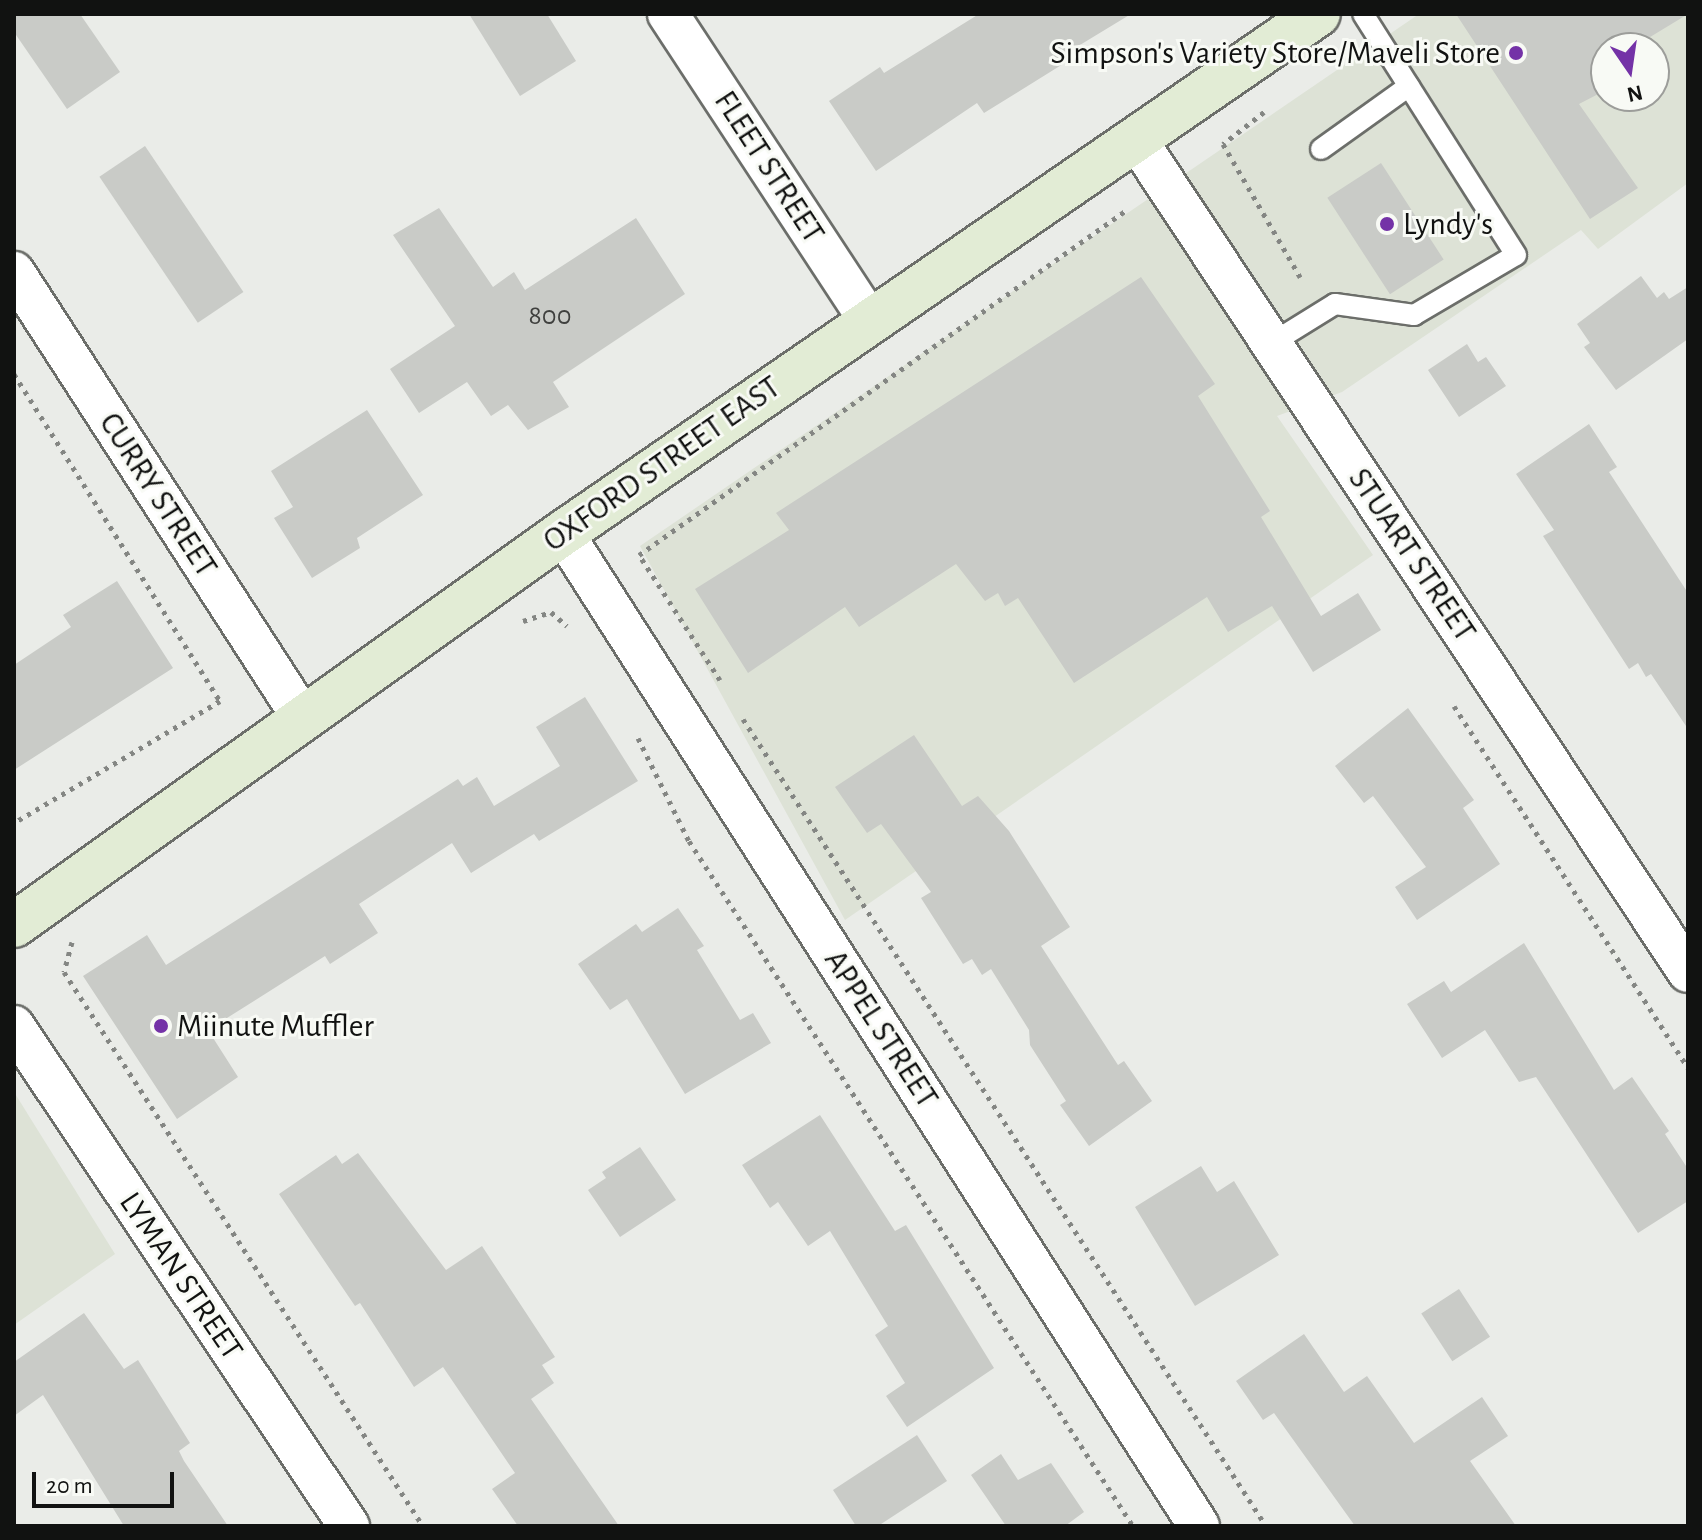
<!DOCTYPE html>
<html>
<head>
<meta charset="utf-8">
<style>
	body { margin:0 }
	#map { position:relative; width:1702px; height:1540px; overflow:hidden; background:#eaece8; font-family:"Alegreya Sans",sans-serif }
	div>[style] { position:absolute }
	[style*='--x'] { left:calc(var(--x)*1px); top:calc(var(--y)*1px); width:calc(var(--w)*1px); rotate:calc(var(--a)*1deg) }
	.built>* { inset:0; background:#dde2d6 }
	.building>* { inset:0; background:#c9cbc7; transform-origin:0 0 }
	.path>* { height:5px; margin-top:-2.5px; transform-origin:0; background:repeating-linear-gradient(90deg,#848683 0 4px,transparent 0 10px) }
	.roads { filter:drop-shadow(2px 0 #6c6e6a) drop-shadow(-2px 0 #6c6e6a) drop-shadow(0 2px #6c6e6a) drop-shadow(0 -2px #6c6e6a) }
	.service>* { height:20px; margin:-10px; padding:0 10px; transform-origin:10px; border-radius:10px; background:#fff }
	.minor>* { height:40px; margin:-20px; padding:0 20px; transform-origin:20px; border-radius:20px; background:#fff }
	.secondary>* { height:44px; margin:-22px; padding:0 22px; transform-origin:22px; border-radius:22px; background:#e2ecd5 }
	.dots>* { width:22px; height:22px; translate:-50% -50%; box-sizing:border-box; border:4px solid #f8faf5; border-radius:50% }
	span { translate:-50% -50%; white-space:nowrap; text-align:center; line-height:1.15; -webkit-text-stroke:6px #f8faf5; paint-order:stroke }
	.number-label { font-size:28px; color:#3f403e }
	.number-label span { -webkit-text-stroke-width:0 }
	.poi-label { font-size:32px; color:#111211 }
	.right { translate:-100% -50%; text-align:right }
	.left { translate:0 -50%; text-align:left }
	.street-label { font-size:32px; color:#111211 }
	.frame { position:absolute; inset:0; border:16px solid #111211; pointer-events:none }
	.north { position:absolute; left:1590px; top:32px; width:80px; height:80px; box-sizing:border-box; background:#f8faf5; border:2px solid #9c9d9a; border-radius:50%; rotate:167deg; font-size:22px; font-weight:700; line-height:32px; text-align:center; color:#111211 }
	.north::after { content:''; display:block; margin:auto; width:28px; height:36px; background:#7432a7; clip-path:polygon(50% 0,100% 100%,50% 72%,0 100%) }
	.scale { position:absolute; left:32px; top:1472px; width:142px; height:36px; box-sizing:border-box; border:4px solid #111211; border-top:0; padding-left:10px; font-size:24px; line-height:28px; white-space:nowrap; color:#111211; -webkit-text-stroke:6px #f8faf5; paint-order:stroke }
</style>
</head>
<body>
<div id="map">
	<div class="built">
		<i style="clip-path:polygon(evenodd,1419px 14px,1688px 14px,1688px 183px,1598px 249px,1581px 230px,1342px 392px,1277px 416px,1373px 555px,845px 920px,640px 546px,1419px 14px,1606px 48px,1654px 48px,1654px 96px,1606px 96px,1606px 48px)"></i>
		<i style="clip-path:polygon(14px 1092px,115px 1254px,14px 1325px)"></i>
	</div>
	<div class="building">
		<i style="clip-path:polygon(14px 14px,80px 14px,120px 72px,67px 109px,14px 32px)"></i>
		<i style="clip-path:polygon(469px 14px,547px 14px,576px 61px,520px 96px)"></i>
		<i style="clip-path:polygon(979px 14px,1131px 14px,1075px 48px,1079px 54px,984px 113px,977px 103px,876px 171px,829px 101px,880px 67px,884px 73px)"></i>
		<i style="clip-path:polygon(1456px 14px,1688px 14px,1632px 48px,1606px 48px,1606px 90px,1579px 104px,1638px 188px,1590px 219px)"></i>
		<i style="left:145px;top:146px;width:176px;height:55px;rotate:56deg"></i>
		<i style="left:1381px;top:163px;width:115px;height:64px;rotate:57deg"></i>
		<i style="clip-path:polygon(439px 208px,493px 287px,514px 272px,525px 290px,636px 218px,685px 294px,553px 382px,569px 407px,528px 430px,508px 405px,491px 416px,467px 382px,419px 413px,390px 369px,455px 326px,393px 235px)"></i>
		<i style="clip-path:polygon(1641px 276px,1657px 298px,1664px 292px,1669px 299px,1688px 287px,1688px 339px,1616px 390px,1584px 347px,1590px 343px,1577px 324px)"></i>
		<i style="clip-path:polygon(1141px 277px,1215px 384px,1198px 396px,1270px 511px,1261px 517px,1321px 616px,1358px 593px,1381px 630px,1313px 672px,1272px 606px,1228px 632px,1207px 597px,1074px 683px,1018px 598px,1005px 606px,998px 593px,985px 601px,956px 564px,859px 627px,845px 607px,748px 673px,695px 589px,789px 530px,776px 513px)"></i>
		<i style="clip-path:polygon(1467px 344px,1478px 362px,1486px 357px,1506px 386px,1459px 417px,1428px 370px)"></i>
		<i style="clip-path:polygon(367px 410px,423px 495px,357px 538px,360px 548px,312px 578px,274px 518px,293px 507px,271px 471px)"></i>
		<i style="clip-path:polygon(1589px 424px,1617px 467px,1609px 472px,1688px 593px,1688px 729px,1651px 674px,1646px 677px,1638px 663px,1629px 669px,1543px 536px,1554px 530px,1516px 474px)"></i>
		<i style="clip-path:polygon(117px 581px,173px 668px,14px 770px,14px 665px,71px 627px,63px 615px)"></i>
		<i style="clip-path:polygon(585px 697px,638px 781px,539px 841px,534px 834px,471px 873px,452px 843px,359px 904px,378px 933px,330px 964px,325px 956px,208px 1030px,238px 1077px,177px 1119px,83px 976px,147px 935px,166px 965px,458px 779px,463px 786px,477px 777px,494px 806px,560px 766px,536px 727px)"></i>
		<i style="clip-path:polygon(1408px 708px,1474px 800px,1463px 808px,1500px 864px,1417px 920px,1395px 887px,1426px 867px,1373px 796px,1364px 803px,1335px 766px)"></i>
		<i style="clip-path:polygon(914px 735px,962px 806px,978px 796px,1009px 831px,1070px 927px,1041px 946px,1118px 1065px,1124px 1061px,1152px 1101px,1089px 1146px,1060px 1105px,1066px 1101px,1030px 1045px,1029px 1030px,991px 969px,982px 975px,972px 959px,963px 964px,921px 898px,931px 892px,881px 824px,867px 833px,835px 787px)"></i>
		<i style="clip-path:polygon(678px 908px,704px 946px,697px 950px,740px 1020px,753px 1013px,771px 1043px,685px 1094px,627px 999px,610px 1010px,578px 964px,636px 924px,642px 932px)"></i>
		<i style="clip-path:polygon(1524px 943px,1614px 1090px,1632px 1077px,1669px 1131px,1665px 1134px,1688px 1169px,1688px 1201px,1638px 1233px,1536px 1077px,1519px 1082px,1485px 1030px,1442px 1058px,1407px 1004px,1444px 981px,1451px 992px)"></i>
		<i style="clip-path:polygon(820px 1115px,895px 1231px,906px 1225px,994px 1368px,907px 1427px,886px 1396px,905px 1383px,875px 1335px,888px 1326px,830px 1231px,808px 1246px,778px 1202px,770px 1208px,742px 1165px)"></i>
		<i style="clip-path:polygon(640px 1147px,676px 1200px,620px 1237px,588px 1190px,606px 1178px,602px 1172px)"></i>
		<i style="clip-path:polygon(358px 1153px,446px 1270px,482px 1246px,555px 1357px,542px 1365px,554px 1383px,531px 1399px,619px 1526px,518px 1526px,492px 1489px,515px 1473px,443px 1367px,414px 1387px,360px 1303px,355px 1306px,279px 1194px,336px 1155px,342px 1164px)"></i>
		<i style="clip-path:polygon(1201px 1166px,1217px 1192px,1234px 1181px,1279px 1255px,1195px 1306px,1135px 1207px)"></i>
		<i style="left:1459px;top:1289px;width:57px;height:45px;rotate:57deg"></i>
		<i style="clip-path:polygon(84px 1313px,124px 1369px,138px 1360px,190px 1443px,179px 1451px,184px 1461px,228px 1526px,124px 1526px,43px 1395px,14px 1416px,14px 1362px)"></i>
		<i style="clip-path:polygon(1304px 1334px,1344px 1392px,1367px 1376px,1414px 1443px,1482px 1397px,1508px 1436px,1470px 1461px,1516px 1526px,1355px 1526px,1274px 1413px,1263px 1420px,1236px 1381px)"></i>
		<i style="clip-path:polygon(917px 1435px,947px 1481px,878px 1526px,856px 1526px,833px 1490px)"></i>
		<i style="clip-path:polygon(1001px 1454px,1018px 1480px,1051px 1463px,1084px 1512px,1065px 1526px,1006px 1526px,971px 1475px)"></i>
	</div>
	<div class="path">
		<i style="--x:1264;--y:112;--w:52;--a:142"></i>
		<i style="--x:1223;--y:144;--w:154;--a:59.9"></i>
		<i style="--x:14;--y:374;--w:386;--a:57.8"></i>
		<i style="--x:220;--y:701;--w:239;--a:149.4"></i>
		<i style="--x:523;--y:621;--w:29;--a:-18"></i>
		<i style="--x:551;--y:612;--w:21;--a:41"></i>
		<i style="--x:720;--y:680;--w:149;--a:-122.9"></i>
		<i style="--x:639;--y:555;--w:599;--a:-35.28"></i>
		<i style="--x:1454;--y:706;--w:431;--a:57.1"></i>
		<i style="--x:743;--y:719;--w:962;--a:57.05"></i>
		<i style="--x:638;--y:738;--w:115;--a:63.7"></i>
		<i style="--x:689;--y:841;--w:816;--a:57.05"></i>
		<i style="--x:72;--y:942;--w:31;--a:105"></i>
		<i style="--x:64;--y:972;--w:660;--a:57.06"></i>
	</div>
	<div class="roads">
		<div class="service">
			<i style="--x:1321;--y:149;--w:108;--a:-35.6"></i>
			<i style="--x:1272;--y:343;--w:74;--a:-31.8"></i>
			<i style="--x:1335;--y:304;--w:80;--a:7.9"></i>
			<i style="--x:1414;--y:315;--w:118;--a:-30.5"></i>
			<i style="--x:1516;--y:255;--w:285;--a:-122.4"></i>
		</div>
		<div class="minor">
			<i style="--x:668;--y:14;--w:367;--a:56.7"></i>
			<i style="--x:1136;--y:139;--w:999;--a:56.47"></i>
			<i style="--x:14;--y:272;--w:530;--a:57.09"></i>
			<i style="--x:563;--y:533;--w:1179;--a:57.36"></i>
			<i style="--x:14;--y:1026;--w:602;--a:56.18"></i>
		</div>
		<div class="secondary">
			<i style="--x:14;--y:925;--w:675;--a:-35.53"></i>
			<i style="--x:563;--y:533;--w:916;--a:-34.51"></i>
		</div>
	</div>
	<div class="dots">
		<i style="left:1516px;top:53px;background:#7432a7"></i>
		<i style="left:1387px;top:224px;background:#7432a7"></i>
		<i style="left:161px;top:1026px;background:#7432a7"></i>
	</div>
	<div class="number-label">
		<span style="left:550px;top:316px">800</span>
	</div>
	<div class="poi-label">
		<span class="right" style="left:1500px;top:53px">Simpson's Variety Store/Maveli Store</span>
		<span class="left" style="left:1403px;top:224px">Lyndy's</span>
		<span class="left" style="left:177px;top:1026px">Miinute Muffler</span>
	</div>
	<div class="street-label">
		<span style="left:769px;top:167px;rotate:57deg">FLEET STREET</span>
		<span style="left:662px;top:464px;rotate:-35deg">OXFORD STREET EAST</span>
		<span style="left:158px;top:495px;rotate:57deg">CURRY STREET</span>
		<span style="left:1412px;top:555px;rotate:56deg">STUART STREET</span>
		<span style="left:881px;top:1029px;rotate:57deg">APPEL STREET</span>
		<span style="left:181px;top:1276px;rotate:56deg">LYMAN STREET</span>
	</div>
	<div class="frame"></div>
	<div class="north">N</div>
	<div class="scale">20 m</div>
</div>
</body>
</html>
